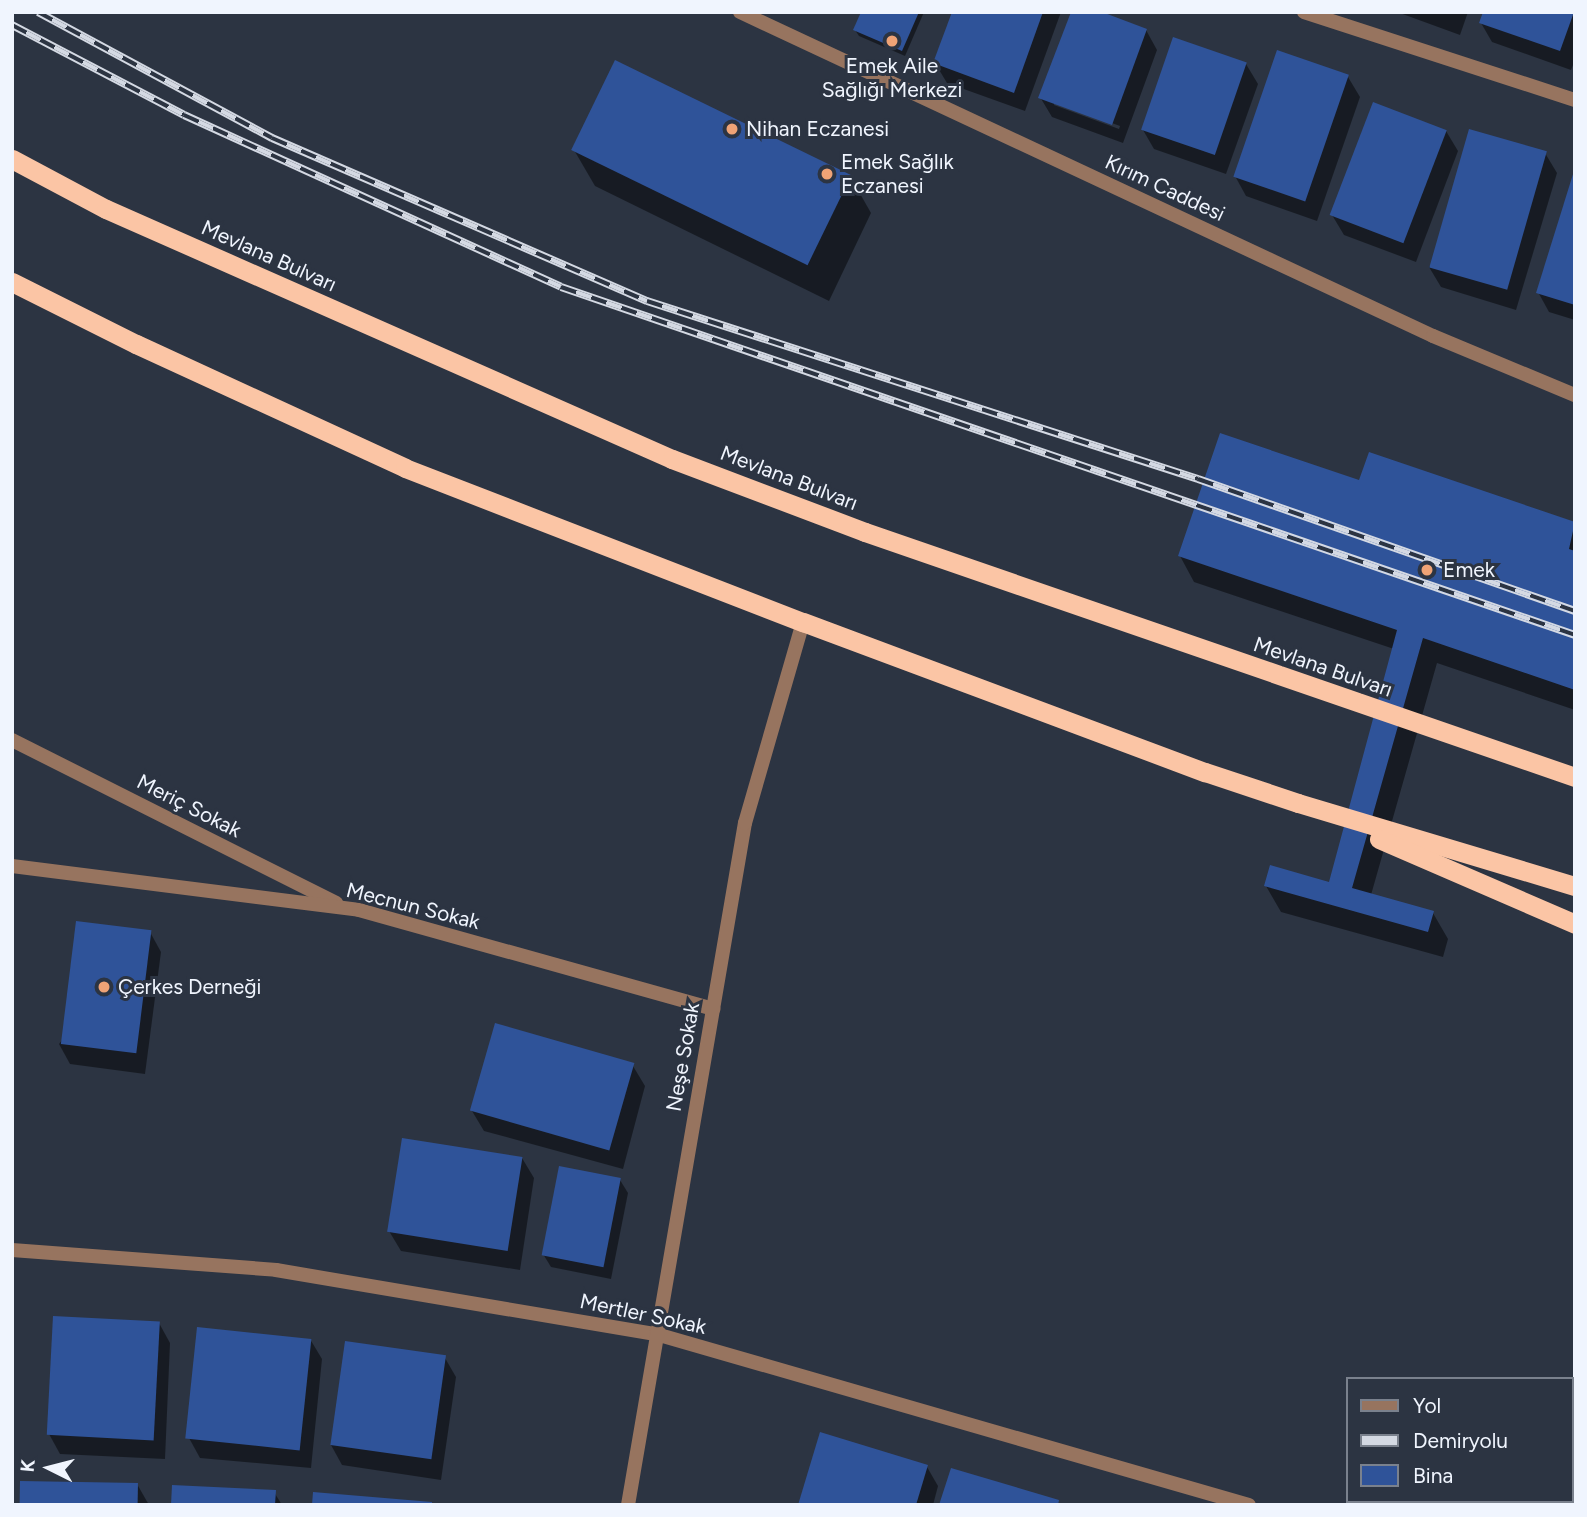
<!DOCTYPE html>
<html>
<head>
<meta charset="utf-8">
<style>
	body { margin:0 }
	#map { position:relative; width:1587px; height:1517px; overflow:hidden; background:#2c3442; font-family:Figtree,sans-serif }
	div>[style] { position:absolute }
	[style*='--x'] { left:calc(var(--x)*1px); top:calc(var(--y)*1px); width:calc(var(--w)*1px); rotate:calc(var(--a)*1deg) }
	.shadow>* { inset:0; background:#0007 }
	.building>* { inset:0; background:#2f5399; transform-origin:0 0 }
	.minor>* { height:14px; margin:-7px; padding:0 7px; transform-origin:7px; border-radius:7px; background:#97745f }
	.tertiary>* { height:14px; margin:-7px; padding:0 7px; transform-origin:7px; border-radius:7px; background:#97745f }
	.trunk>* { height:19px; margin:-9.5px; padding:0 9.5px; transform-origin:9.5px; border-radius:9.5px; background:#fbc5a5 }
	.rail>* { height:8px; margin-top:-4px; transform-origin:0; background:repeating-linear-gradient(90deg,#2c3442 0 16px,#d4d9e3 0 32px); box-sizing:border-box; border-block:2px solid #d4d9e3 }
	.dots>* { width:19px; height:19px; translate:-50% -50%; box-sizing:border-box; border:4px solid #2c3442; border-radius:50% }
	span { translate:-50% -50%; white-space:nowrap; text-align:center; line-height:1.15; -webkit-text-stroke:6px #2c3442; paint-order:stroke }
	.poi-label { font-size:21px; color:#f0f5fe }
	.left { translate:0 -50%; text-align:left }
	.street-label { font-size:21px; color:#f0f5fe }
	.frame { position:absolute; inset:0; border:14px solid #f0f5fe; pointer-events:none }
	.legend { position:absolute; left:1346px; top:1377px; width:228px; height:126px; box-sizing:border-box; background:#2c3442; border:2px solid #7a818d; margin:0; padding:9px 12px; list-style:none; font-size:21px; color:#f0f5fe }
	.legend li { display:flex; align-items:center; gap:14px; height:35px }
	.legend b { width:35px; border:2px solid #7a818d }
	.north { position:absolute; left:14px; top:1433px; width:70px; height:70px; -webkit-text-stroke:5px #2c3442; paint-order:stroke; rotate:276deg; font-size:19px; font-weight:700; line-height:28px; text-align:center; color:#f0f5fe }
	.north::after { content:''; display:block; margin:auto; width:24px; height:32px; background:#f0f5fe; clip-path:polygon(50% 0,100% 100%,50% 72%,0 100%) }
</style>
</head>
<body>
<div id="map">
	<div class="shadow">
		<i style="clip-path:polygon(863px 12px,924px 12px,905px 56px,859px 36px,855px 30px)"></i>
		<i style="clip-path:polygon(953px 12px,1061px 12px,1025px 111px,947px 83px,935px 63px)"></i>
		<i style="clip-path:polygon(1397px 12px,1468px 12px,1460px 35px)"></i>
		<i style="clip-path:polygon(1485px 12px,1575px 12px,1575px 60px,1571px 70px,1492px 42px,1481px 23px)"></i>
		<i style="clip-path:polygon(evenodd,1146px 30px,1157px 50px,1123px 143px,1052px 117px,1040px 97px,1146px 30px,1054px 102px,1120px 126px,1119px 129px,1054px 105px,1054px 102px)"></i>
		<i style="clip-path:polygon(1246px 64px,1258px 84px,1226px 174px,1154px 149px,1143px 130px)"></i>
		<i style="clip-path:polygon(1348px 77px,1360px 97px,1317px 221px,1246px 196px,1235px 176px)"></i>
		<i style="clip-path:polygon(1446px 131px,1458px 151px,1416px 262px,1344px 235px,1332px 215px)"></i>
		<i style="clip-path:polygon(574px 150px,850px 176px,871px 213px,829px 301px,595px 186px)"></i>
		<i style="clip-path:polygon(1545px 153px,1557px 173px,1516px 310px,1441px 287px,1429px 267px)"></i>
		<i style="clip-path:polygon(1575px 175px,1575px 320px,1549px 312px,1538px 292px)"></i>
		<i style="clip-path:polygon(1370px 454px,1575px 524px,1575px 710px,1437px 663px,1371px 895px,1433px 913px,1448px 939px,1443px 957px,1281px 912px,1266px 886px,1330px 884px,1394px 649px,1194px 582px,1180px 556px,1360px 483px)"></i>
		<i style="clip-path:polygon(150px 932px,161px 952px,145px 1074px,70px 1064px,59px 1044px)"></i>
		<i style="clip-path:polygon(633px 1066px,645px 1086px,623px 1169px,484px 1131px,472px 1111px)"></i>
		<i style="clip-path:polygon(522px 1158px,534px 1178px,520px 1270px,401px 1251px,389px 1231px)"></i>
		<i style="clip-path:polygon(620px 1180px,628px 1193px,611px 1279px,551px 1267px,543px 1254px)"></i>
		<i style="clip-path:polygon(159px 1323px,170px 1343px,165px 1459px,60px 1454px,49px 1434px)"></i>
		<i style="clip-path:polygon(310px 1339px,322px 1359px,311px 1468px,200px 1458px,189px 1438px)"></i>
		<i style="clip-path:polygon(445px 1358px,456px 1377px,441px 1480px,342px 1465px,331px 1445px)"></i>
		<i style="clip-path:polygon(927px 1467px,938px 1486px,933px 1505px,799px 1505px)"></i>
		<i style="clip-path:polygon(137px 1484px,149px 1505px,22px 1505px)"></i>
		<i style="clip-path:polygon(274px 1492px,282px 1505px,172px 1505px)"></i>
	</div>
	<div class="building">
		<i style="clip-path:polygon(861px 12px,919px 12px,902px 51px,853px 30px)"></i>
		<i style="clip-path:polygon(952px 12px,1043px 12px,1014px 93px,933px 63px)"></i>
		<i style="clip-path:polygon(1071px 12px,1102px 12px,1147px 29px,1112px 125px,1038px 98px)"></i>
		<i style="clip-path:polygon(1483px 12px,1574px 12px,1560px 51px,1479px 23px)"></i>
		<i style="left:1173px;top:37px;width:78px;height:98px;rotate:19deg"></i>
		<i style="left:1277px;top:50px;width:76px;height:134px;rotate:19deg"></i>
		<i style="left:615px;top:60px;width:263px;height:100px;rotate:26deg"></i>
		<i style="left:1373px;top:102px;width:79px;height:121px;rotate:21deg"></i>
		<i style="left:1469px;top:129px;width:81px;height:144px;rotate:16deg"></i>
		<i style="clip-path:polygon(1574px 171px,1575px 171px,1575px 305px,1536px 293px)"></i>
		<i style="clip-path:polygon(1220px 433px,1359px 480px,1369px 452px,1575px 522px,1569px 549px,1575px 551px,1575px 690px,1423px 638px,1352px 888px,1434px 911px,1428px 932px,1264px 886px,1270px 865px,1329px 882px,1397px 630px,1178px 556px)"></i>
		<i style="left:76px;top:921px;width:76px;height:124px;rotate:7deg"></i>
		<i style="left:495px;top:1023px;width:145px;height:91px;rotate:16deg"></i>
		<i style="left:402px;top:1138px;width:122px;height:95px;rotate:9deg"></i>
		<i style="left:559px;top:1166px;width:63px;height:91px;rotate:11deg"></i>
		<i style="left:53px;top:1316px;width:107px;height:119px;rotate:3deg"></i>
		<i style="left:197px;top:1327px;width:115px;height:112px;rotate:6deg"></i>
		<i style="left:345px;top:1341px;width:102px;height:105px;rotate:8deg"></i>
		<i style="clip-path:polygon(820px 1432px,928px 1465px,916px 1505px,798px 1505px)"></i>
		<i style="clip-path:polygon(951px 1468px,1059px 1500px,1058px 1505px,939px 1505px)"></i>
		<i style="left:20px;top:1481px;width:118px;height:24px;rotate:1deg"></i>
		<i style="clip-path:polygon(172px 1485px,276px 1490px,275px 1505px,171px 1505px)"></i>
		<i style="clip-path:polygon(313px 1492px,432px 1502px,432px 1505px,312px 1505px)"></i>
	</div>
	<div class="minor">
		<i style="--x:1304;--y:12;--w:285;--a:18"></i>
		<i style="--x:12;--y:740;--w:363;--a:26.7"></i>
		<i style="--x:12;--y:866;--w:350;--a:7.2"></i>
		<i style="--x:359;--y:910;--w:368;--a:15.6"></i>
		<i style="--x:12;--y:1250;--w:265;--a:4.3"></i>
		<i style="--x:276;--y:1270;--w:385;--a:9.6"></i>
		<i style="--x:656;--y:1334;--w:617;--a:16.09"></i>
		<i style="--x:628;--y:1505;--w:692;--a:-80.27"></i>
		<i style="--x:745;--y:823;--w:209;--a:-73.9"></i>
	</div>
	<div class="tertiary">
		<i style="--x:740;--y:12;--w:765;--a:25.06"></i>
		<i style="--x:1433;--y:336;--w:154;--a:22.6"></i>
	</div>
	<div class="trunk">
		<i style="--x:12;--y:159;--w:106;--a:28"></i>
		<i style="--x:106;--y:209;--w:619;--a:23.83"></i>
		<i style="--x:672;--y:459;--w:206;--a:20.7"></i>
		<i style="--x:865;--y:532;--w:751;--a:19.04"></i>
		<i style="--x:12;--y:282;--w:139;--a:26.6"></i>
		<i style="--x:136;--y:344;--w:296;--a:24.7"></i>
		<i style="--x:405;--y:468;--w:427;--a:21.2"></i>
		<i style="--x:803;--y:622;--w:429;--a:20.5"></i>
		<i style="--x:1205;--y:772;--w:98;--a:18.4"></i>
		<i style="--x:1298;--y:803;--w:289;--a:16.7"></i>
		<i style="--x:1379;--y:839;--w:214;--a:23.4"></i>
	</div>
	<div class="rail">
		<i style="--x:38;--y:12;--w:266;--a:28.3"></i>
		<i style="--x:272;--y:138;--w:409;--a:23.5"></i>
		<i style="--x:647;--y:301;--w:579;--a:17.9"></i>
		<i style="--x:1198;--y:479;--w:399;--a:19.3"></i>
		<i style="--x:12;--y:25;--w:194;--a:27.6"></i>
		<i style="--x:184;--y:115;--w:414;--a:24.5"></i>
		<i style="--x:561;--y:287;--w:1072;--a:18.94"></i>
	</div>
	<div class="dots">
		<i style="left:892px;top:41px;background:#efa376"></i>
		<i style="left:732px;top:129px;background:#efa376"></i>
		<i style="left:827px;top:174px;background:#efa376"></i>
		<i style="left:1427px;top:570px;background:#efa376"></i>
		<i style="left:104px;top:987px;background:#efa376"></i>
	</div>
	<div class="poi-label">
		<span style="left:892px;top:78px">Emek Aile<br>Sağlığı Merkezi</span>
		<span class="left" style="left:746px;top:129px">Nihan Eczanesi</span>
		<span class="left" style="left:841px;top:174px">Emek Sağlık<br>Eczanesi</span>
		<span class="left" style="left:1443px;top:570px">Emek</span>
		<span class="left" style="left:118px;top:987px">Çerkes Derneği</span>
	</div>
	<div class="street-label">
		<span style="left:1165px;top:188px;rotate:25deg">Kırım Caddesi</span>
		<span style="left:269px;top:256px;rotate:24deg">Mevlana Bulvarı</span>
		<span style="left:789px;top:478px;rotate:21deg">Mevlana Bulvarı</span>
		<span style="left:1323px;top:667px;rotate:19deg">Mevlana Bulvarı</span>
		<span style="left:189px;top:806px;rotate:27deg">Meriç Sokak</span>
		<span style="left:413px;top:906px;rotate:14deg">Mecnun Sokak</span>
		<span style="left:683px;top:1057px;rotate:-80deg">Neşe Sokak</span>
		<span style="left:643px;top:1314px;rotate:12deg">Mertler Sokak</span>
	</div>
	<div class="frame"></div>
	<ul class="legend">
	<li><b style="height:9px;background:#97745f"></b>Yol</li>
	<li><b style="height:9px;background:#d4d9e3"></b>Demiryolu</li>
	<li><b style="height:19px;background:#2f5399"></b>Bina</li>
	</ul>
	<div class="north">K</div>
</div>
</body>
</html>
